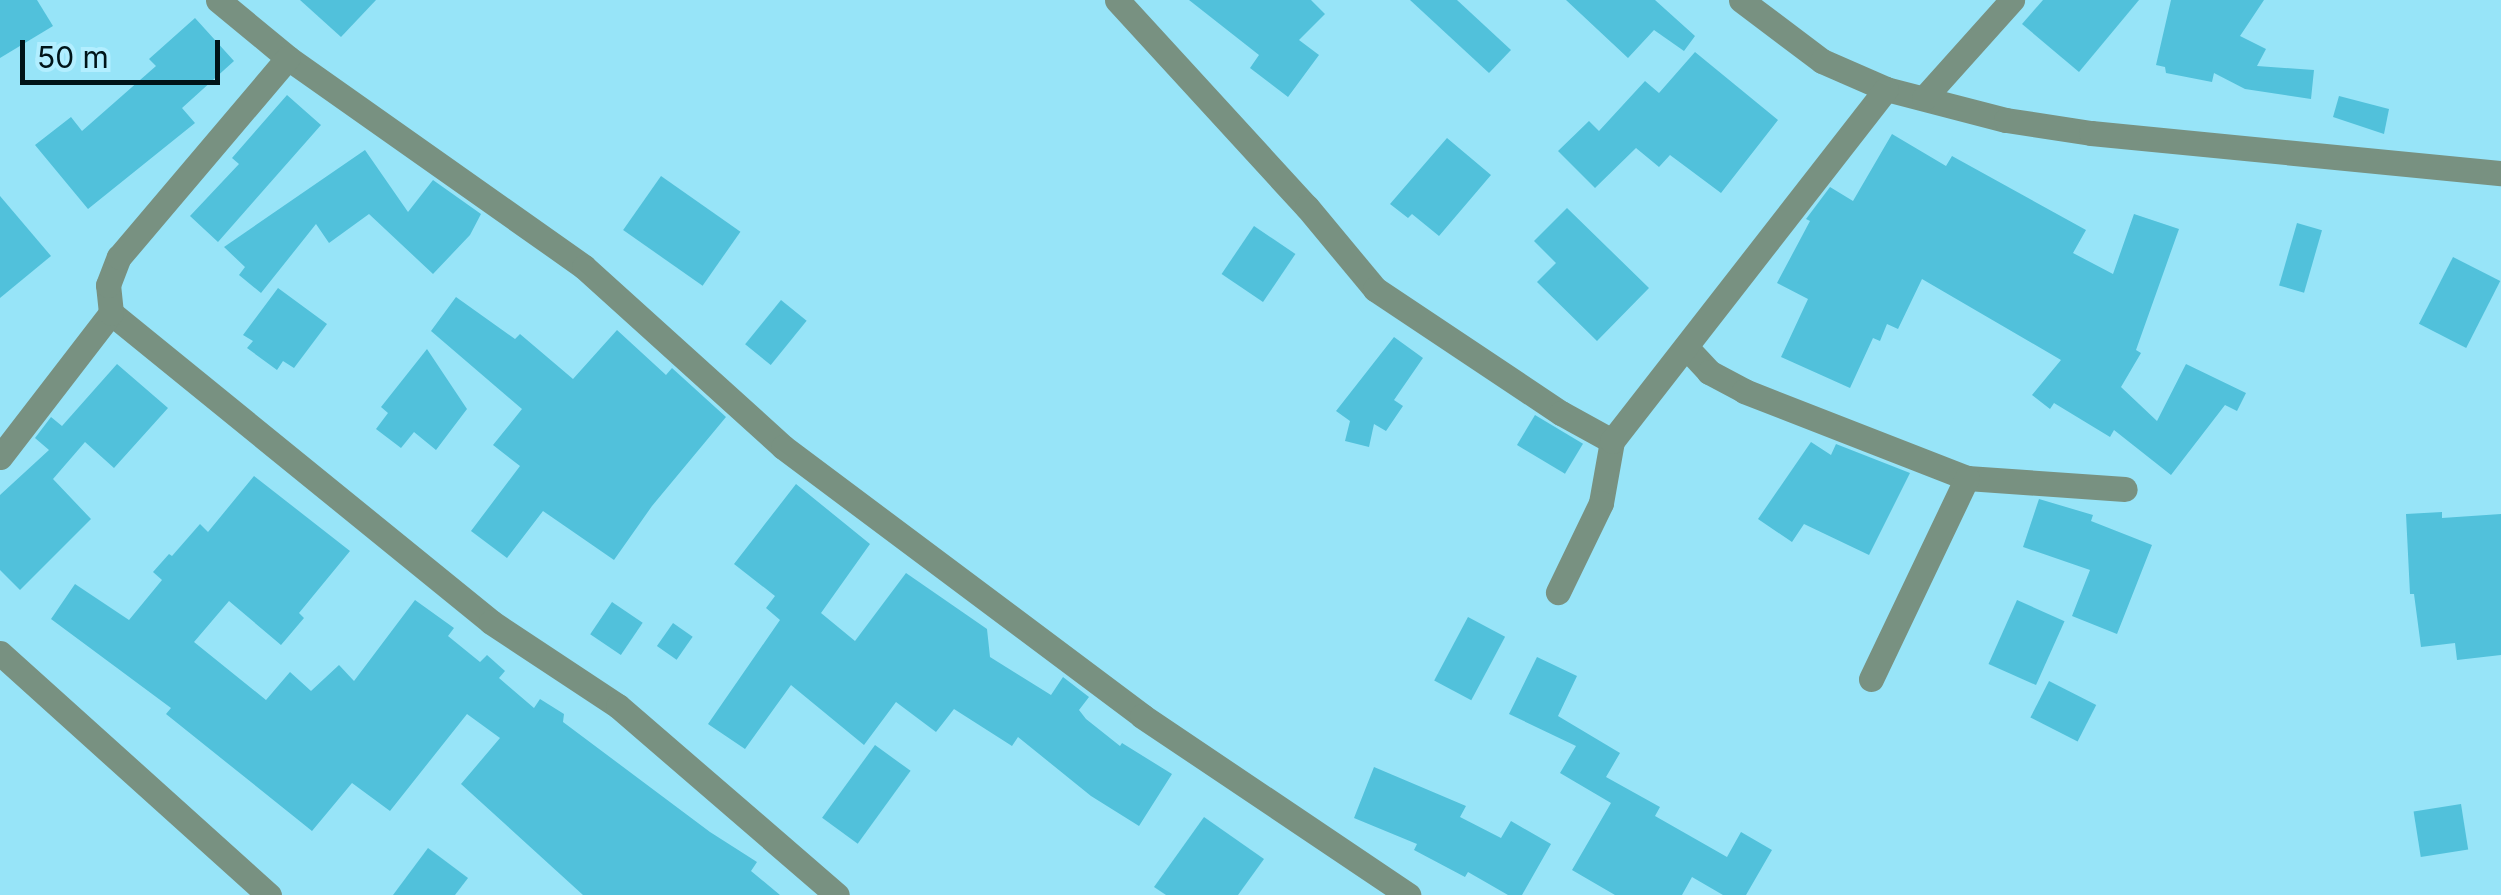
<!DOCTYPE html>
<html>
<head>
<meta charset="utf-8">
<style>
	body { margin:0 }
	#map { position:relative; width:2501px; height:895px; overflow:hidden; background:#97e4f8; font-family:Inter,sans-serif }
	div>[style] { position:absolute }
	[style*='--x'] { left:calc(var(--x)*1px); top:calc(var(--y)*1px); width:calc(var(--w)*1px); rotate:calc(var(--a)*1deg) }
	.building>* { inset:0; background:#51c1db; transform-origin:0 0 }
	.street>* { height:25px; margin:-12.5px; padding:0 12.5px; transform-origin:12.5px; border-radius:12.5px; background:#789181 }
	span { translate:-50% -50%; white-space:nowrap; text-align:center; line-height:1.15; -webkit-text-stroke:8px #b2eeff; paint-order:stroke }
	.scale { position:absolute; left:20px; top:40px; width:200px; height:45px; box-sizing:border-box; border:5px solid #001419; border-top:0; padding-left:12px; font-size:30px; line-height:35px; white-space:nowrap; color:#001419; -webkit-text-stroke:8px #b2eeff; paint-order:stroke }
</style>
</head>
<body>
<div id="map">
	<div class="building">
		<i style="clip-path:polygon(0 0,37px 0,53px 26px,0 58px)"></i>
		<i style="clip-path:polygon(300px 0,376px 0,341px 37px)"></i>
		<i style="clip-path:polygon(1189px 0,1311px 0,1325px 14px,1299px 40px,1319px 55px,1288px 97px,1250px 68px,1259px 55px)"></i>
		<i style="clip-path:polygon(1410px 0,1457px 0,1511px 50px,1489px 73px)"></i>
		<i style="clip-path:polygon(1566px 0,1655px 0,1695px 36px,1684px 51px,1654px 30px,1628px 58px)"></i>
		<i style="clip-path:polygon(2043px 0,2139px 0,2079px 72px,2022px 24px)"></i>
		<i style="clip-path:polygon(2171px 0,2264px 0,2240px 36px,2266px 49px,2257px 66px,2314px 70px,2311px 99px,2245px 89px,2214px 73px,2212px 82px,2166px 73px,2165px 67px,2156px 65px)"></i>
		<i style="clip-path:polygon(195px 18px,234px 61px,182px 108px,195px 123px,88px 209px,35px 145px,71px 117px,82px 131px,156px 66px,149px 59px)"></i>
		<i style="clip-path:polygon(1695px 52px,1778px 120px,1721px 193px,1670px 155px,1659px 167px,1636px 148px,1595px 188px,1558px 151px,1589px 121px,1599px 131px,1645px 81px,1659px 93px)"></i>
		<i style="clip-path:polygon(287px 95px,321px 125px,218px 242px,190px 216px,239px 164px,232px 158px)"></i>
		<i style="clip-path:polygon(2339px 96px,2389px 109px,2384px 134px,2333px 117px)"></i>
		<i style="clip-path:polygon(1892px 134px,1946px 166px,1952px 156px,2086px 230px,2073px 253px,2113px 274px,2134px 214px,2179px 229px,2136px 350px,2141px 353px,2121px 387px,2157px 421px,2186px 364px,2246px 393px,2237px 411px,2225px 405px,2171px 475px,2114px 430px,2110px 437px,2054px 403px,2050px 409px,2032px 395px,2061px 360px,1922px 279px,1898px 329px,1887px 324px,1880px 341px,1873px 338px,1850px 388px,1781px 357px,1808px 299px,1777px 283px,1810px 221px,1806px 219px,1830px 187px,1853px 201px)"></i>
		<i style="clip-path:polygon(1447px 138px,1491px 175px,1439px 236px,1412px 214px,1408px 218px,1390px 204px)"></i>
		<i style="clip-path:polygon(365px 150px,408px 212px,433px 180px,481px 214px,470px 235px,433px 274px,369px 214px,329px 243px,316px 224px,261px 293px,239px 275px,245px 267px,224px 247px)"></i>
		<i style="left:661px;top:176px;width:97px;height:66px;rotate:35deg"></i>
		<i style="clip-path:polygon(0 196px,51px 256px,0 298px)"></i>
		<i style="clip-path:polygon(1567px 208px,1649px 288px,1597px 341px,1537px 282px,1556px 263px,1534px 241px)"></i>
		<i style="left:2297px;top:223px;width:26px;height:65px;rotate:16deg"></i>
		<i style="left:1254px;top:226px;width:50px;height:58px;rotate:34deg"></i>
		<i style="left:2453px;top:257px;width:53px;height:75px;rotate:27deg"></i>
		<i style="clip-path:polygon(278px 288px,327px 324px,294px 368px,283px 361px,277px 370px,247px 348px,253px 341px,243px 335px)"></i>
		<i style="clip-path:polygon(456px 297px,515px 339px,520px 334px,573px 379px,617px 330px,666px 375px,672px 368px,726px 417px,652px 506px,614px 560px,543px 511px,507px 558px,471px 531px,520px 466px,493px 445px,522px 409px,431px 331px)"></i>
		<i style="left:781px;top:300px;width:33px;height:57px;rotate:39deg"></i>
		<i style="clip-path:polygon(1394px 337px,1423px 358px,1394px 400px,1403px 406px,1386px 431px,1374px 424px,1369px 447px,1345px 441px,1350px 421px,1336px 411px)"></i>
		<i style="clip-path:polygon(427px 349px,467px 409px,436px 450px,414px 432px,401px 448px,376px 429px,388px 413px,381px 407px)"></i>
		<i style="clip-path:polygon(117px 364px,168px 408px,114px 468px,85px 442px,53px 479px,91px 519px,20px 590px,0 570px,0 495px,49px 450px,35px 438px,51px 417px,62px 426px)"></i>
		<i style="left:1535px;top:415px;width:56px;height:35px;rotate:31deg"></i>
		<i style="clip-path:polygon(1811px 442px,1831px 455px,1836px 444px,1910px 473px,1869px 555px,1804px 524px,1792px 542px,1758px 519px)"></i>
		<i style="clip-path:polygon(254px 476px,350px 551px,299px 613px,304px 618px,281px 645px,229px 601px,194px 642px,266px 700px,290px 672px,311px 691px,339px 665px,354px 681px,415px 600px,454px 628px,448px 636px,480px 662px,487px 655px,505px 671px,499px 678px,534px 708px,540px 699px,564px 714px,563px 722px,710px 832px,757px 862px,751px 871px,780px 895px,583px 895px,461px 784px,500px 738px,467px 714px,390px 811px,352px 783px,312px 831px,166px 714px,171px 708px,51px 619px,75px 584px,129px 620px,162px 580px,153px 572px,169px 554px,172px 556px,200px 524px,208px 532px)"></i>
		<i style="clip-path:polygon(796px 484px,870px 544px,821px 613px,855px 641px,906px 573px,987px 629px,990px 657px,1051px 695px,1063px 677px,1089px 697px,1079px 710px,1086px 719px,1120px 746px,1122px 743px,1172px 774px,1139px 826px,1091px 796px,1018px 737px,1012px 746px,954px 709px,936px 732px,896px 702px,864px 745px,791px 685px,745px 749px,708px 724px,780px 620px,766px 608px,775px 596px,734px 564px)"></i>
		<i style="clip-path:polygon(2039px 499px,2093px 515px,2091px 521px,2152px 545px,2117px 634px,2072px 616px,2090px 570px,2023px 547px)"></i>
		<i style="clip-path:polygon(2442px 512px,2442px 518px,2501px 514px,2501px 655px,2457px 660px,2455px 643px,2421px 647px,2414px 594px,2410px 594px,2406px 514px)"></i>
		<i style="left:2017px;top:600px;width:52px;height:70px;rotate:24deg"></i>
		<i style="left:612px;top:602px;width:37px;height:39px;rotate:34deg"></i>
		<i style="left:1468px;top:617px;width:42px;height:72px;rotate:28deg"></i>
		<i style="left:673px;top:623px;width:24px;height:28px;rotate:35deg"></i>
		<i style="clip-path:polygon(1537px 657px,1577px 676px,1558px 716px,1620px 753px,1606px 777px,1660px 807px,1655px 816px,1727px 857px,1741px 832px,1772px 850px,1746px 895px,1723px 895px,1692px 877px,1682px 895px,1615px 895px,1572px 870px,1611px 803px,1560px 773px,1576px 746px,1509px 714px)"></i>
		<i style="left:2049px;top:681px;width:53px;height:41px;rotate:27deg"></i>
		<i style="left:875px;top:745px;width:44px;height:90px;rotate:36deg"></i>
		<i style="clip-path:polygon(1374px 767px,1466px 806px,1460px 817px,1501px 838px,1511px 821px,1551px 844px,1522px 895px,1508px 895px,1468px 872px,1465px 877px,1414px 850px,1417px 844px,1354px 818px)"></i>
		<i style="left:2461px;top:804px;width:46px;height:48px;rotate:81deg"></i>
		<i style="clip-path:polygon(1204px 817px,1264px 859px,1238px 895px,1166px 895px,1154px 887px)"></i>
		<i style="clip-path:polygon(428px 848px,468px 878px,455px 895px,393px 895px)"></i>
	</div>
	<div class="street">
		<i style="--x:218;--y:0;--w:91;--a:39.6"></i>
		<i style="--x:288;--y:58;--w:362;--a:35.2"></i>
		<i style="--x:584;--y:267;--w:268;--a:42.1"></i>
		<i style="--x:783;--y:447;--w:449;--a:36.8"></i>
		<i style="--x:1142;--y:716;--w:321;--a:33.9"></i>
		<i style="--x:1117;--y:0;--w:281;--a:47.5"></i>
		<i style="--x:1307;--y:207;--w:107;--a:50.3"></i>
		<i style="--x:1375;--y:289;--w:224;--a:33.7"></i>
		<i style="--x:1561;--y:413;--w:58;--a:28.8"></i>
		<i style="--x:1612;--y:441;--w:63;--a:100.1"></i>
		<i style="--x:1601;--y:503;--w:99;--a:115.8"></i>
		<i style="--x:1741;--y:0;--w:101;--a:37"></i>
		<i style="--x:1822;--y:61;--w:70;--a:23.6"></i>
		<i style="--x:1886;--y:89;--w:124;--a:14.5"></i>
		<i style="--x:2006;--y:120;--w:86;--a:8.7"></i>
		<i style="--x:2091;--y:133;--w:412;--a:5.6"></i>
		<i style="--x:1924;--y:98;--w:132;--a:-48.1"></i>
		<i style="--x:111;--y:313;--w:490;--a:39.1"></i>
		<i style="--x:491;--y:622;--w:152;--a:33.5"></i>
		<i style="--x:618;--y:706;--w:289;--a:40.8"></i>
		<i style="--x:1686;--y:347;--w:34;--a:47"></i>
		<i style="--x:1709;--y:372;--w:40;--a:28"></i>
		<i style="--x:1744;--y:391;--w:239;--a:21.3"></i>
		<i style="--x:1967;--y:478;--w:158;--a:4"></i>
		<i style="--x:1612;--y:441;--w:446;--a:-52.1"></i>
		<i style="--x:0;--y:457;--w:182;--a:-52.4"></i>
		<i style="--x:111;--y:313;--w:28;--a:-96"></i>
		<i style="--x:108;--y:285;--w:30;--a:-69"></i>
		<i style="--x:119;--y:257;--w:261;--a:-49.7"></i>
		<i style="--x:0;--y:653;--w:362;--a:42"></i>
		<i style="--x:1871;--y:679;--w:223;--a:-64.5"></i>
	</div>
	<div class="scale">50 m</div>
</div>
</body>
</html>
